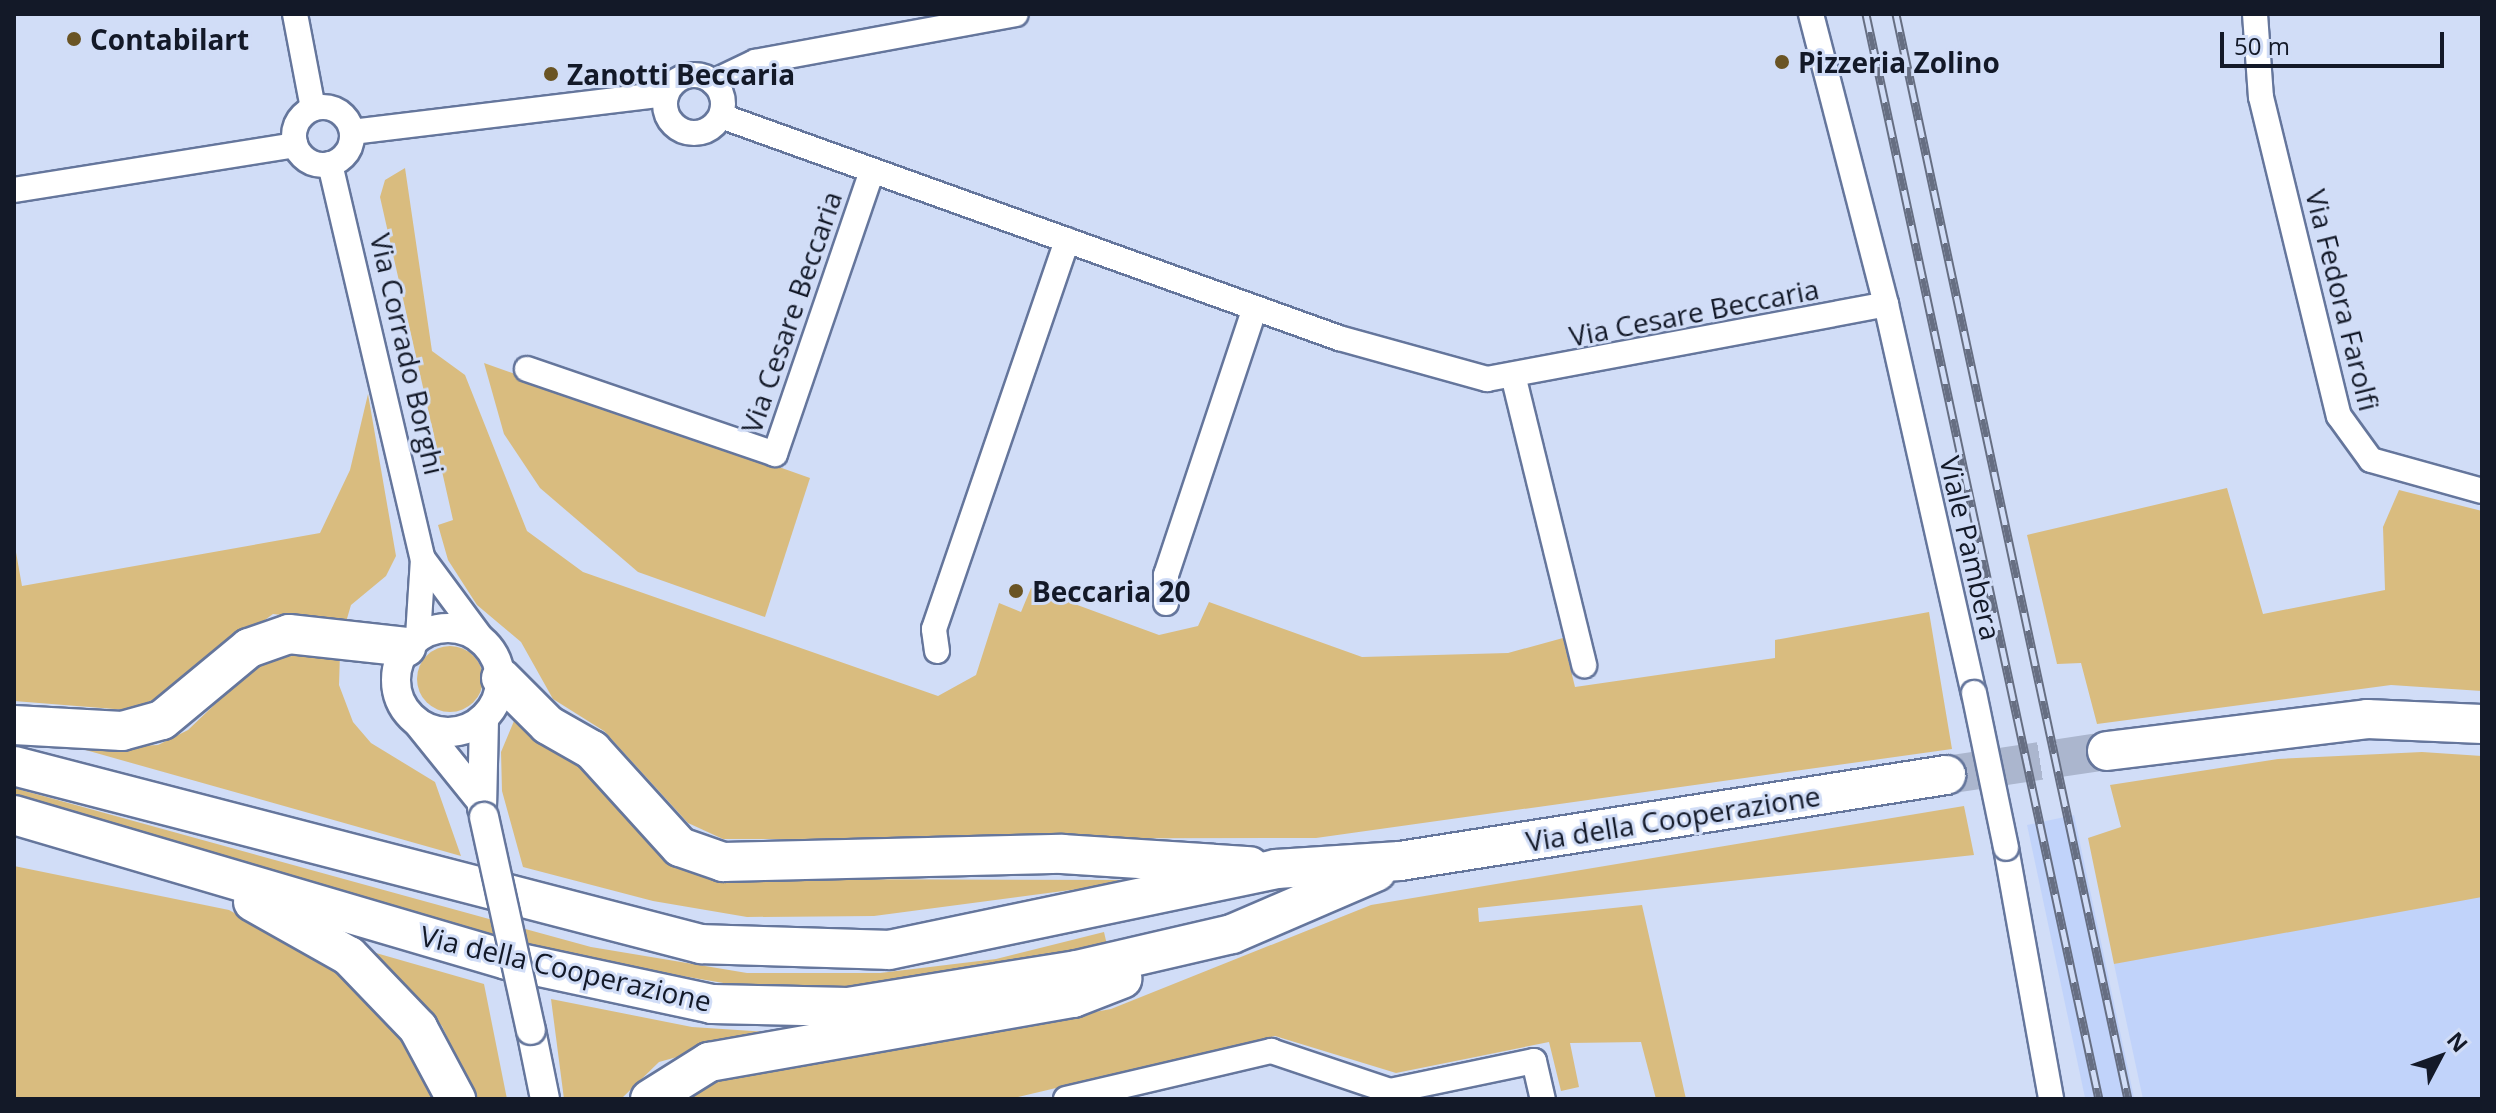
<!DOCTYPE html>
<html>
<head>
<meta charset="utf-8">
<style>
	body { margin:0 }
	#map { position:relative; width:2496px; height:1113px; overflow:hidden; background:#d1ddf7; font-family:"Open Sans",sans-serif }
	div>[style] { position:absolute }
	[style*='--x'] { left:calc(var(--x)*1px); top:calc(var(--y)*1px); width:calc(var(--w)*1px); rotate:calc(var(--a)*1deg) }
	.built>* { inset:0; background:#c1d3fa; transform-origin:0 0 }
	.green>* { inset:0; background:#d9bc7f }
	.round { border-radius:50% }
	.trunk-tunnel>* { height:38px; margin-top:-19px; transform-origin:0; background:repeating-linear-gradient(90deg,#abb6ce 0 38px,transparent 0 57px) }
	.roads { filter:drop-shadow(2px 0 #65769c) drop-shadow(-2px 0 #65769c) drop-shadow(0 2px #65769c) drop-shadow(0 -2px #65769c) }
	.minor>* { height:24px; margin:-12px; padding:0 12px; transform-origin:12px; border-radius:12px; background:#fff }
	.minor>.ring { margin:-12px; padding:0; box-sizing:content-box; background:none; border:24px solid #fff; border-radius:50% }
	.tertiary>* { height:28px; margin:-14px; padding:0 14px; transform-origin:14px; border-radius:14px; background:#fff }
	.tertiary>.ring { margin:-14px; padding:0; box-sizing:content-box; background:none; border:28px solid #fff; border-radius:50% }
	.trunk>* { height:38px; margin:-19px; padding:0 19px; transform-origin:19px; border-radius:19px; background:#fff }
	.rail>* { height:9px; margin-top:-4.5px; transform-origin:0; background:repeating-linear-gradient(90deg,#d1ddf7 0 18px,#666e82 0 36px); box-sizing:border-box; border-block:2px solid #666e82 }
	.bridges { filter:drop-shadow(2px 0 #65769c) drop-shadow(-2px 0 #65769c) drop-shadow(0 2px #65769c) drop-shadow(0 -2px #65769c) }
	.minor-bridge>* { height:24px; margin:-12px; padding:0 12px; transform-origin:12px; border-radius:12px; background:#fff }
	.tertiary-bridge>* { height:28px; margin:-14px; padding:0 14px; transform-origin:14px; border-radius:14px; background:#fff }
	.dots>* { width:22px; height:22px; translate:-50% -50%; box-sizing:border-box; border:4px solid #d1ddf7; border-radius:50% }
	span { translate:-50% -50%; white-space:nowrap; text-align:center; line-height:1.15; -webkit-text-stroke:6px #d1ddf7; paint-order:stroke }
	.poi-label { font-size:28px; color:#131928; font-weight:700 }
	.left { translate:0 -50%; text-align:left }
	.street-label { font-size:28px; color:#131928 }
	.frame { position:absolute; inset:0; border:16px solid #131928; pointer-events:none }
	.north { position:absolute; left:2400px; top:1017px; width:80px; height:80px; -webkit-text-stroke:6px #d1ddf7; paint-order:stroke; rotate:49deg; font-size:22px; font-weight:700; line-height:32px; text-align:center; color:#131928 }
	.north::after { content:''; display:block; margin:auto; width:28px; height:36px; background:#131928; clip-path:polygon(50% 0,100% 100%,50% 72%,0 100%) }
	.scale { position:absolute; left:2220px; top:32px; width:224px; height:36px; box-sizing:border-box; border:4px solid #131928; border-top:0; padding-left:10px; font-size:24px; line-height:28px; white-space:nowrap; color:#131928; -webkit-text-stroke:6px #d1ddf7; paint-order:stroke }
</style>
</head>
<body>
<div id="map">
	<div class="built">
		<i style="left:2074px;top:815px;width:290px;height:48px;rotate:78deg"></i>
		<i style="clip-path:polygon(2482px 878px,2482px 1099px,2143px 1099px,2114px 964px)"></i>
	</div>
	<div class="green">
		<i style="clip-path:polygon(405px 168px,432px 351px,465px 375px,527px 531px,583px 572px,938px 696px,976px 675px,999px 603px,1021px 612px,1031px 588px,1159px 635px,1198px 626px,1209px 602px,1362px 657px,1508px 653px,1563px 638px,1575px 687px,1775px 658px,1775px 640px,1929px 612px,1952px 749px,1316px 838px,723px 839px,688px 823px,604px 731px,553px 699px,521px 642px,477px 605px,448px 560px,438px 525px,453px 520px,380px 197px,385px 180px)"></i>
		<i style="clip-path:polygon(484px 363px,810px 478px,765px 617px,638px 572px,540px 488px,504px 434px)"></i>
		<i style="clip-path:polygon(368px 394px,396px 556px,386px 576px,351px 605px,346px 622px,273px 614px,158px 698px,127px 710px,14px 701px,14px 541px,22px 586px,320px 533px,350px 470px)"></i>
		<i style="clip-path:polygon(2227px 488px,2263px 614px,2385px 590px,2383px 527px,2399px 490px,2482px 511px,2482px 691px,2391px 685px,2097px 724px,2081px 663px,2057px 664px,2027px 535px)"></i>
		<i class="round" style="left:417px;top:646px;width:66px;height:66px"></i>
		<i style="clip-path:polygon(340px 653px,339px 685px,353px 722px,371px 743px,435px 782px,461px 856px,82px 749px,158px 745px,188px 730px,254px 667px,277px 657px)"></i>
		<i style="clip-path:polygon(514px 721px,584px 767px,673px 864px,724px 879px,1146px 880px,874px 916px,747px 917px,653px 901px,523px 867px,502px 791px,501px 752px)"></i>
		<i style="clip-path:polygon(2422px 752px,2482px 756px,2482px 897px,2114px 964px,2088px 838px,2121px 827px,2110px 785px,2278px 759px)"></i>
		<i style="clip-path:polygon(14px 788px,591px 947px,747px 973px,880px 973px,996px 959px,1104px 932px,1107px 945px,998px 972px,881px 986px,747px 987px,588px 960px,427px 917px,14px 802px)"></i>
		<i style="clip-path:polygon(1964px 806px,1974px 855px,1478px 908px,1479px 922px,1642px 905px,1686px 1099px,1656px 1099px,1641px 1042px,1570px 1043px,1579px 1087px,1561px 1091px,1549px 1042px,1396px 1073px,1275px 1036px,1010px 1099px,678px 1099px,713px 1082px,1111px 1009px,1371px 905px)"></i>
		<i style="clip-path:polygon(14px 866px,229px 910px,331px 967px,404px 1039px,437px 1099px,14px 1099px)"></i>
		<i style="clip-path:polygon(369px 951px,484px 984px,507px 1099px,476px 1099px,442px 1026px)"></i>
		<i style="clip-path:polygon(551px 999px,692px 1027px,767px 1032px,659px 1062px,621px 1099px,564px 1099px)"></i>
	</div>
	<div class="trunk-tunnel">
		<i style="--x:1946;--y:775;--w:163;--a:-8.5"></i>
	</div>
	<div class="roads">
		<div class="minor">
			<i style="--x:295;--y:14;--w:96;--a:79.2"></i>
			<i style="--x:1811;--y:14;--w:300;--a:75.5"></i>
			<i style="--x:1886;--y:304;--w:399;--a:77.3"></i>
			<i style="--x:2255;--y:14;--w:83;--a:85.9"></i>
			<i style="--x:2261;--y:97;--w:328;--a:76.3"></i>
			<i style="--x:2339;--y:416;--w:54;--a:54"></i>
			<i style="--x:2371;--y:460;--w:115;--a:15.6"></i>
			<i class="ring" style="left:665px;top:75px;width:34px;height:34px"></i>
			<i style="--x:713;--y:82;--w:47;--a:-25.5"></i>
			<i style="--x:755;--y:62;--w:265;--a:-10.4"></i>
			<i class="ring" style="left:294px;top:107px;width:34px;height:34px"></i>
			<i style="--x:721;--y:116;--w:657;--a:19.76"></i>
			<i style="--x:1339;--y:338;--w:154;--a:15.5"></i>
			<i style="--x:1487;--y:379;--w:406;--a:-10.6"></i>
			<i style="--x:352;--y:132;--w:316;--a:-6.9"></i>
			<i style="--x:330;--y:164;--w:406;--a:76.8"></i>
			<i style="--x:423;--y:559;--w:77;--a:93.7"></i>
			<i style="--x:14;--y:190;--w:285;--a:-9.1"></i>
			<i style="--x:527;--y:369;--w:262;--a:18.9"></i>
			<i style="--x:775;--y:454;--w:299;--a:-71.1"></i>
			<i style="--x:1513;--y:375;--w:299;--a:76.2"></i>
			<i style="--x:423;--y:559;--w:101;--a:53.5"></i>
			<i style="--x:1166;--y:603;--w:28;--a:-90"></i>
			<i style="--x:1166;--y:575;--w:281;--a:-71.6"></i>
			<i style="--x:937;--y:651;--w:22;--a:-98"></i>
			<i style="--x:934;--y:629;--w:411;--a:-71.1"></i>
			<i style="--x:2006;--y:848;--w:255;--a:79.8"></i>
			<i style="--x:1066;--y:1099;--w:211;--a:-13.2"></i>
			<i style="--x:1271;--y:1051;--w:126;--a:18.6"></i>
			<i style="--x:1390;--y:1091;--w:147;--a:-11.8"></i>
			<i style="--x:1534;--y:1061;--w:39;--a:77"></i>
		</div>
		<div class="tertiary">
			<i class="ring" style="left:396px;top:628px;width:76px;height:76px"></i>
			<i style="--x:418;--y:723;--w:100;--a:51.1"></i>
			<i style="--x:482;--y:808;--w:90;--a:-88.7"></i>
			<i style="--x:531;--y:1030;--w:70;--a:78.5"></i>
		</div>
		<div class="trunk">
			<i style="--x:501;--y:678;--w:66;--a:45"></i>
			<i style="--x:548;--y:725;--w:51;--a:29.6"></i>
			<i style="--x:592;--y:750;--w:131;--a:47.8"></i>
			<i style="--x:680;--y:847;--w:46;--a:19.2"></i>
			<i style="--x:723;--y:862;--w:339;--a:-1.4"></i>
			<i style="--x:1062;--y:854;--w:188;--a:3.7"></i>
			<i style="--x:14;--y:725;--w:108;--a:3.2"></i>
			<i style="--x:122;--y:731;--w:41;--a:-15.4"></i>
			<i style="--x:162;--y:720;--w:113;--a:-39.6"></i>
			<i style="--x:249;--y:648;--w:42;--a:-19.3"></i>
			<i style="--x:289;--y:634;--w:118;--a:6.3"></i>
			<i style="--x:2107;--y:751;--w:262;--a:-7"></i>
			<i style="--x:2367;--y:719;--w:115;--a:2.5"></i>
			<i style="--x:14;--y:766;--w:710;--a:14.53"></i>
			<i style="--x:701;--y:944;--w:188;--a:1.8"></i>
			<i style="--x:889;--y:950;--w:395;--a:-11.8"></i>
			<i style="--x:1276;--y:869;--w:124;--a:-3.7"></i>
			<i style="--x:1400;--y:861;--w:553;--a:-8.95"></i>
			<i style="--x:14;--y:815;--w:514;--a:16.39"></i>
			<i style="--x:507;--y:960;--w:210;--a:12.1"></i>
			<i style="--x:712;--y:1004;--w:136;--a:1.3"></i>
			<i style="--x:848;--y:1007;--w:232;--a:-9.2"></i>
			<i style="--x:1077;--y:970;--w:159;--a:-13.1"></i>
			<i style="--x:1232;--y:934;--w:157;--a:-23.3"></i>
			<i style="--x:253;--y:902;--w:110;--a:29.4"></i>
			<i style="--x:349;--y:956;--w:100;--a:46.2"></i>
			<i style="--x:418;--y:1028;--w:81;--a:61.8"></i>
			<i style="--x:650;--y:1099;--w:70;--a:-32.1"></i>
			<i style="--x:709;--y:1062;--w:370;--a:-10"></i>
			<i style="--x:1073;--y:998;--w:53;--a:-21.2"></i>
		</div>
	</div>
	<div class="rail">
		<i style="--x:1866;--y:14;--w:1110;--a:77.88"></i>
		<i style="--x:1896;--y:14;--w:1110;--a:77.93"></i>
	</div>
	<div class="bridges">
		<div class="minor-bridge">
			<i style="--x:1974;--y:693;--w:158;--a:78.3"></i>
		</div>
		<div class="tertiary-bridge">
			<i style="--x:484;--y:817;--w:218;--a:77.6"></i>
		</div>
	</div>
	<div class="dots">
		<i style="left:74px;top:39px;background:#6a5424"></i>
		<i style="left:1782px;top:62px;background:#6a5424"></i>
		<i style="left:551px;top:74px;background:#6a5424"></i>
		<i style="left:1016px;top:591px;background:#6a5424"></i>
	</div>
	<div class="poi-label">
		<span class="left" style="left:90px;top:39px">Contabilart</span>
		<span class="left" style="left:1798px;top:62px">Pizzeria Zolino</span>
		<span class="left" style="left:567px;top:74px">Zanotti Beccaria</span>
		<span class="left" style="left:1032px;top:591px">Beccaria 20</span>
	</div>
	<div class="street-label">
		<span style="left:2343px;top:300px;rotate:76deg">Via Fedora Farolfi</span>
		<span style="left:791px;top:312px;rotate:-71deg">Via Cesare Beccaria</span>
		<span style="left:1694px;top:312px;rotate:-11deg">Via Cesare Beccaria</span>
		<span style="left:408px;top:354px;rotate:77deg">Via Corrado Borghi</span>
		<span style="left:1971px;top:548px;rotate:77deg">Viale Pambera</span>
		<span style="left:1673px;top:818px;rotate:-9deg">Via della Cooperazione</span>
		<span style="left:566px;top:968px;rotate:13deg">Via della Cooperazione</span>
	</div>
	<div class="frame"></div>
	<div class="north">N</div>
	<div class="scale">50 m</div>
</div>
</body>
</html>
